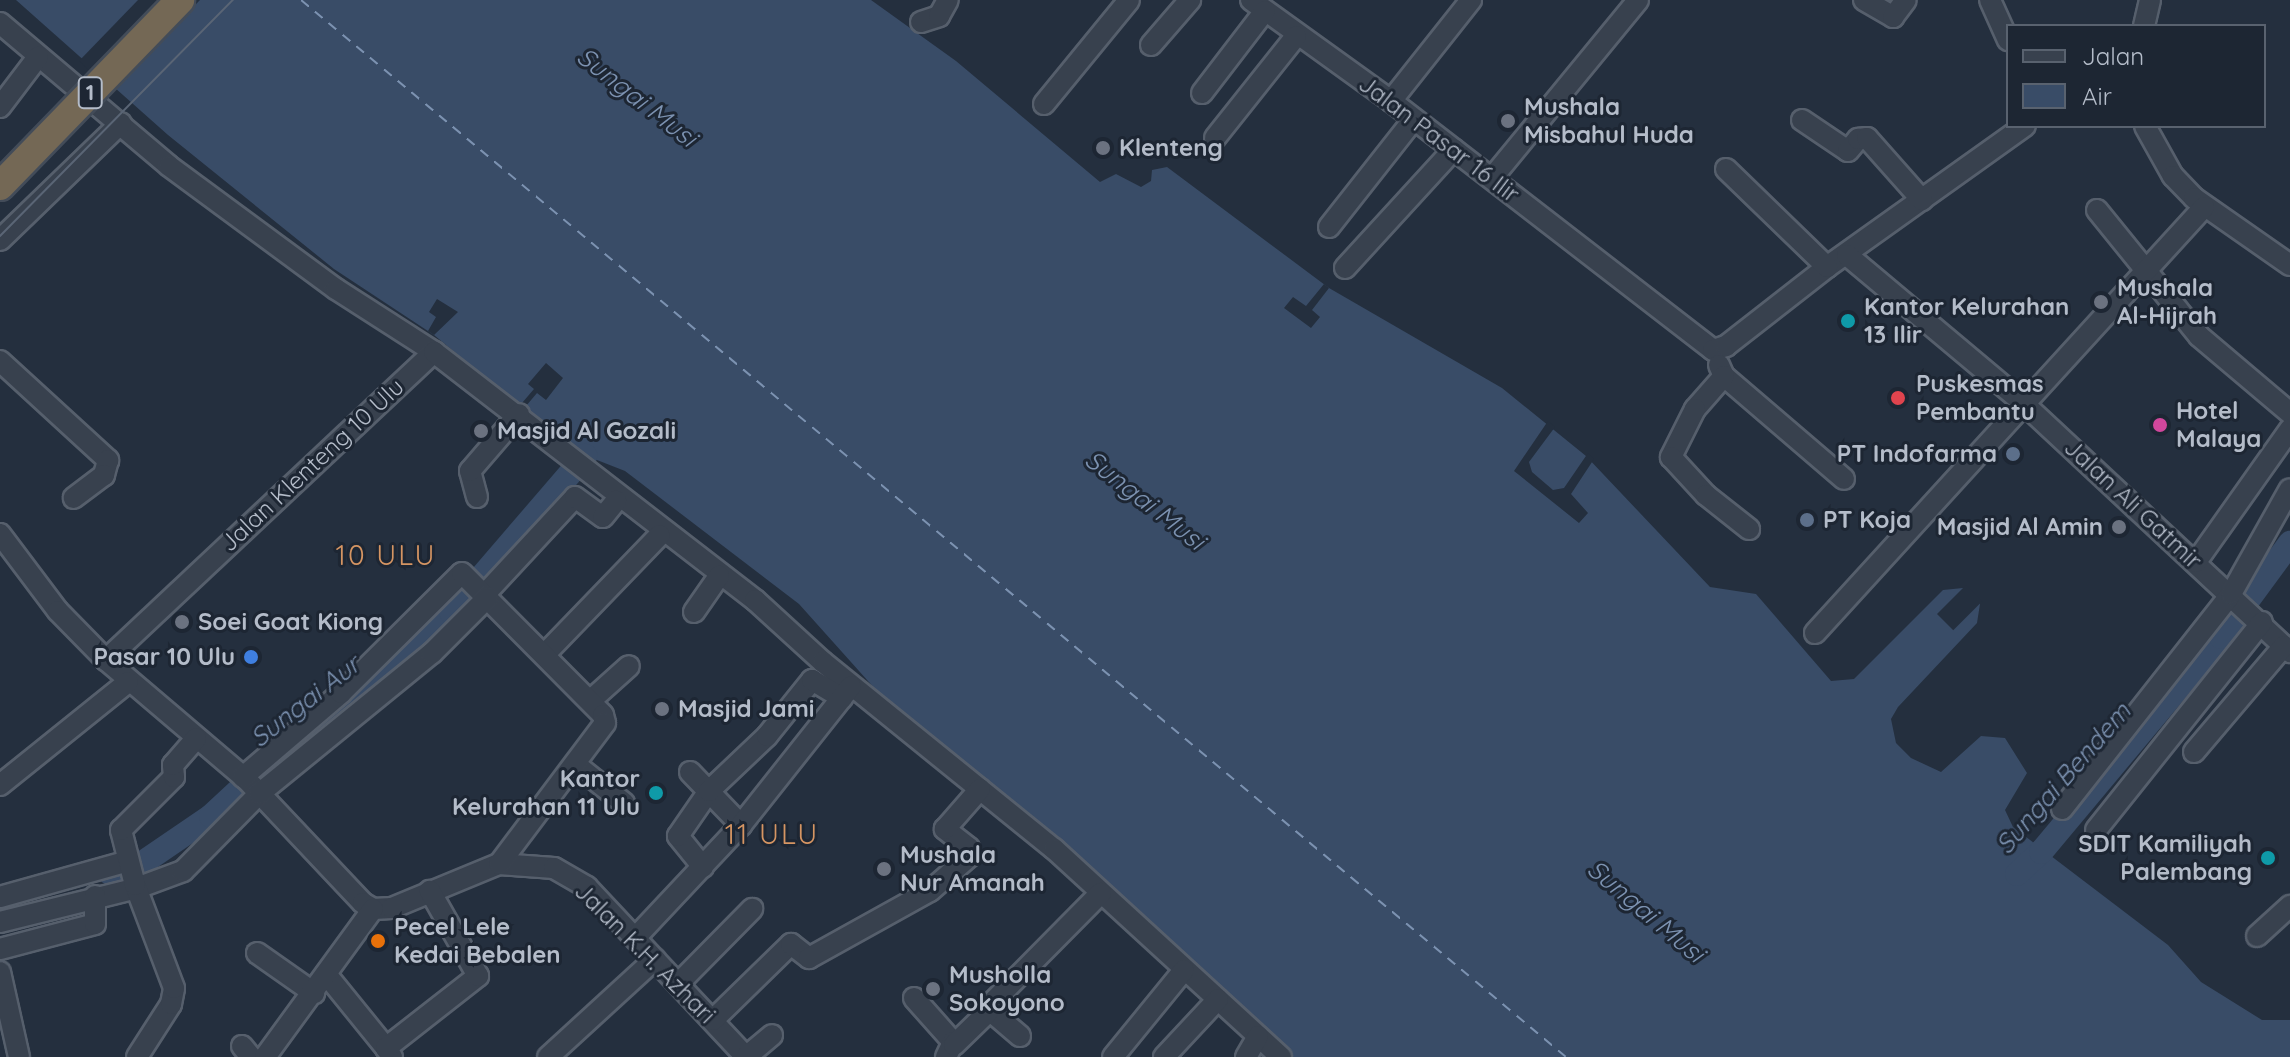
<!DOCTYPE html>
<html>
<head>
<meta charset="utf-8">
<style>
	body { margin:0 }
	#map { position:relative; width:2290px; height:1057px; overflow:hidden; background:#242f3e; font-family:Quicksand,sans-serif }
	div>[style] { position:absolute }
	[style*='--x'] { left:calc(var(--x)*1px); top:calc(var(--y)*1px); width:calc(var(--w)*1px); rotate:calc(var(--a)*1deg) }
	.water>* { inset:0; background:#394c67 }
	.pier>* { inset:0; background:#242f3e; transform-origin:0 0 }
	.river>* { height:24px; margin:-12px; padding:0 12px; transform-origin:12px; border-radius:12px; background:#394c67 }
	.ferry>* { height:2px; margin-top:-1px; transform-origin:0; background:repeating-linear-gradient(90deg,#7c92b1 0 10px,transparent 0 18px) }
	.roads { filter:drop-shadow(2px 0 #565f6c) drop-shadow(-2px 0 #565f6c) drop-shadow(0 2px #565f6c) drop-shadow(0 -2px #565f6c) }
	.minor>* { height:20px; margin:-10px; padding:0 10px; transform-origin:10px; border-radius:10px; background:#38414e }
	.tram>* { height:2px; margin:-1px; padding:0 1px; transform-origin:1px; border-radius:1px; background:#5a6575 }
	.bridges { filter:drop-shadow(2px 0 #434c59) drop-shadow(-2px 0 #434c59) drop-shadow(0 2px #434c59) drop-shadow(0 -2px #434c59) }
	.highway-bridge>* { height:28px; margin:-14px; padding:0 14px; transform-origin:14px; border-radius:14px; background:#746855 }
	.dots>* { width:22px; height:22px; translate:-50% -50%; box-sizing:border-box; border:4px solid #1d2633; border-radius:50% }
	span { translate:-50% -50%; white-space:nowrap; text-align:center; line-height:1.15; -webkit-text-stroke:6px #1d2633; paint-order:stroke }
	.shield-label span { padding:2px 6px; background:#1d2633; border:2px solid; border-radius:6px; -webkit-text-stroke-width:0 }
	.shield-label { font-size:22px; color:#b4bcc9; font-weight:700 }
	.poi-label { font-size:24px; color:#b4bcc9; font-weight:700 }
	.left { translate:0 -50%; text-align:left }
	.right { translate:-100% -50%; text-align:right }
	.street-label { font-size:24px; color:#b4bcc9 }
	.water-label { font-size:26px; color:#7c92b1; font-style:italic }
	.quarter-label { font-size:28px; color:#d59563; letter-spacing:2px }
	.legend { position:absolute; left:2006px; top:24px; width:260px; height:104px; box-sizing:border-box; background:#1d2633; border:2px solid #59626f; margin:0; padding:10px 14px; list-style:none; font-size:24px; color:#b4bcc9 }
	.legend li { display:flex; align-items:center; gap:16px; height:40px }
	.legend b { width:40px; border:2px solid #59626f }
</style>
</head>
<body>
<div id="map">
	<div class="water">
		<i style="clip-path:polygon(16px 0,871px 0,956px 61px,1100px 182px,1116px 174px,1141px 187px,1151px 181px,1152px 170px,1167px 167px,1329px 288px,1502px 388px,1586px 456px,1710px 587px,1756px 594px,1831px 681px,1854px 679px,1943px 590px,1963px 588px,1974px 595px,1980px 604px,1977px 623px,1898px 707px,1891px 719px,1896px 743px,1911px 758px,1941px 772px,1981px 736px,2005px 738px,2027px 773px,2005px 810px,2013px 827px,2168px 945px,2201px 982px,2262px 1020px,2290px 1020px,2290px 1057px,1293px 1057px,1003px 794px,885px 700px,799px 604px,625px 471px,574px 451px,434px 335px,334px 269px,168px 135px)"></i>
	</div>
	<div class="pier">
		<i style="clip-path:polygon(138px 0,200px 0,112px 91px,79px 61px)"></i>
		<i style="clip-path:polygon(1324px 284px,1329px 288px,1312px 310px,1320px 317px,1311px 328px,1284px 308px,1293px 297px,1306px 306px)"></i>
		<i style="clip-path:polygon(437px 299px,458px 312px,434px 335px,428px 331px,436px 317px,429px 312px)"></i>
		<i style="clip-path:polygon(546px 363px,563px 378px,546px 400px,537px 393px,526px 406px,522px 403px,534px 389px,528px 384px)"></i>
		<i style="clip-path:polygon(1548px 421px,1555px 427px,1529px 462px,1532px 472px,1553px 490px,1564px 488px,1588px 453px,1594px 459px,1571px 494px,1588px 513px,1579px 523px,1514px 471px)"></i>
		<i style="left:1966px;top:585px;width:23px;height:41px;rotate:45deg"></i>
	</div>
	<div class="river">
		<i style="--x:312;--y:727;--w:103;--a:-35.5"></i>
		<i style="--x:396;--y:667;--w:78;--a:-45"></i>
		<i style="--x:451;--y:612;--w:206;--a:-49.3"></i>
		<i style="--x:110;--y:873;--w:29;--a:-14"></i>
		<i style="--x:138;--y:866;--w:88;--a:-34.4"></i>
		<i style="--x:211;--y:816;--w:74;--a:-42.8"></i>
		<i style="--x:2017;--y:874;--w:33;--a:-43"></i>
		<i style="--x:2041;--y:852;--w:280;--a:-50.1"></i>
		<i style="--x:2221;--y:637;--w:117;--a:-53.7"></i>
	</div>
	<div class="ferry">
		<i style="--x:301;--y:0;--w:1648;--a:39.88"></i>
	</div>
	<div class="roads">
		<div class="minor">
			<i style="--x:1251;--y:0;--w:173;--a:35.8"></i>
			<i style="--x:1391;--y:101;--w:407;--a:37.7"></i>
			<i style="--x:1713;--y:350;--w:14;--a:-17"></i>
			<i style="--x:1726;--y:346;--w:128;--a:-38"></i>
			<i style="--x:1827;--y:267;--w:243;--a:-35.5"></i>
			<i style="--x:1864;--y:0;--w:34;--a:30"></i>
			<i style="--x:1893;--y:17;--w:21;--a:-53"></i>
			<i style="--x:1990;--y:0;--w:44;--a:65.8"></i>
			<i style="--x:921;--y:22;--w:19;--a:-18"></i>
			<i style="--x:939;--y:16;--w:18;--a:-61"></i>
			<i style="--x:0;--y:23;--w:221;--a:40.2"></i>
			<i style="--x:169;--y:166;--w:207;--a:36.4"></i>
			<i style="--x:336;--y:289;--w:117;--a:32.7"></i>
			<i style="--x:434;--y:352;--w:450;--a:136.8"></i>
			<i style="--x:2144;--y:26;--w:27;--a:-77"></i>
			<i style="--x:1151;--y:45;--w:60;--a:-49.1"></i>
			<i style="--x:1202;--y:93;--w:103;--a:-52.5"></i>
			<i style="--x:1391;--y:101;--w:129;--a:-51.6"></i>
			<i style="--x:1044;--y:104;--w:134;--a:-50.7"></i>
			<i style="--x:0;--y:107;--w:63;--a:-52.8"></i>
			<i style="--x:1802;--y:120;--w:55;--a:34"></i>
			<i style="--x:1848;--y:151;--w:16;--a:-50"></i>
			<i style="--x:1858;--y:139;--w:9;--a:-6"></i>
			<i style="--x:1867;--y:138;--w:83;--a:48.4"></i>
			<i style="--x:2145;--y:126;--w:57;--a:60.8"></i>
			<i style="--x:2173;--y:176;--w:30;--a:46"></i>
			<i style="--x:2194;--y:198;--w:117;--a:34.9"></i>
			<i style="--x:1215;--y:138;--w:130;--a:-51.5"></i>
			<i style="--x:1726;--y:169;--w:141;--a:44.1"></i>
			<i style="--x:1492;--y:178;--w:230;--a:-50.6"></i>
			<i style="--x:2097;--y:210;--w:162;--a:51"></i>
			<i style="--x:2199;--y:336;--w:119;--a:40.2"></i>
			<i style="--x:1329;--y:227;--w:137;--a:-51.8"></i>
			<i style="--x:0;--y:240;--w:168;--a:-44"></i>
			<i style="--x:1847;--y:255;--w:229;--a:40"></i>
			<i style="--x:2022;--y:402;--w:367;--a:43"></i>
			<i style="--x:1345;--y:268;--w:161;--a:-47.5"></i>
			<i style="--x:434;--y:352;--w:406;--a:37.7"></i>
			<i style="--x:755;--y:600;--w:92;--a:42.4"></i>
			<i style="--x:823;--y:662;--w:297;--a:39"></i>
			<i style="--x:1054;--y:849;--w:308;--a:42.5"></i>
			<i style="--x:0;--y:361;--w:147;--a:42.5"></i>
			<i style="--x:108;--y:460;--w:16;--a:105"></i>
			<i style="--x:104;--y:475;--w:38;--a:143"></i>
			<i style="--x:1719;--y:365;--w:12;--a:66"></i>
			<i style="--x:1724;--y:376;--w:158;--a:40.6"></i>
			<i style="--x:1724;--y:376;--w:44;--a:131.3"></i>
			<i style="--x:1695;--y:409;--w:54;--a:116.6"></i>
			<i style="--x:1671;--y:457;--w:52;--a:47.4"></i>
			<i style="--x:1706;--y:495;--w:55;--a:38.3"></i>
			<i style="--x:477;--y:497;--w:27;--a:-105"></i>
			<i style="--x:470;--y:471;--w:75;--a:-49.3"></i>
			<i style="--x:0;--y:534;--w:96;--a:53"></i>
			<i style="--x:58;--y:611;--w:69;--a:45.6"></i>
			<i style="--x:106;--y:660;--w:184;--a:40.4"></i>
			<i style="--x:246;--y:779;--w:170;--a:46.7"></i>
			<i style="--x:363;--y:903;--w:12;--a:31"></i>
			<i style="--x:373;--y:909;--w:19;--a:-3"></i>
			<i style="--x:392;--y:908;--w:116;--a:-22.4"></i>
			<i style="--x:499;--y:864;--w:55;--a:4.2"></i>
			<i style="--x:554;--y:868;--w:38;--a:30"></i>
			<i style="--x:587;--y:887;--w:233;--a:46.9"></i>
			<i style="--x:746;--y:1057;--w:34;--a:-40"></i>
			<i style="--x:2196;--y:562;--w:163;--a:-54.7"></i>
			<i style="--x:485;--y:594;--w:132;--a:-47.1"></i>
			<i style="--x:575;--y:497;--w:34;--a:36"></i>
			<i style="--x:603;--y:517;--w:21;--a:-51"></i>
			<i style="--x:694;--y:612;--w:44;--a:-55.2"></i>
			<i style="--x:1815;--y:633;--w:577;--a:-47.6"></i>
			<i style="--x:545;--y:654;--w:165;--a:-46"></i>
			<i style="--x:590;--y:701;--w:52;--a:-41.9"></i>
			<i style="--x:2194;--y:752;--w:139;--a:-49.7"></i>
			<i style="--x:575;--y:764;--w:63;--a:38.5"></i>
			<i style="--x:690;--y:772;--w:74;--a:46.1"></i>
			<i style="--x:243;--y:777;--w:129;--a:-40.6"></i>
			<i style="--x:341;--y:693;--w:170;--a:-44.8"></i>
			<i style="--x:462;--y:573;--w:200;--a:45.2"></i>
			<i style="--x:603;--y:715;--w:8;--a:76"></i>
			<i style="--x:605;--y:723;--w:176;--a:126.9"></i>
			<i style="--x:0;--y:785;--w:164;--a:-38.8"></i>
			<i style="--x:2062;--y:809;--w:273;--a:-51.8"></i>
			<i style="--x:2231;--y:594;--w:120;--a:-60.7"></i>
			<i style="--x:2096;--y:830;--w:266;--a:-51.4"></i>
			<i style="--x:703;--y:867;--w:40;--a:-129"></i>
			<i style="--x:678;--y:836;--w:55;--a:-55.4"></i>
			<i style="--x:709;--y:791;--w:80;--a:-43.5"></i>
			<i style="--x:767;--y:736;--w:72;--a:-51.2"></i>
			<i style="--x:812;--y:680;--w:35;--a:31"></i>
			<i style="--x:0;--y:897;--w:133;--a:-15.7"></i>
			<i style="--x:0;--y:922;--w:141;--a:-13.9"></i>
			<i style="--x:137;--y:888;--w:49;--a:-20.3"></i>
			<i style="--x:183;--y:871;--w:108;--a:-45.4"></i>
			<i style="--x:259;--y:794;--w:223;--a:-39.2"></i>
			<i style="--x:432;--y:653;--w:79;--a:-45"></i>
			<i style="--x:2257;--y:936;--w:45;--a:-42.3"></i>
			<i style="--x:636;--y:937;--w:154;--a:-46.8"></i>
			<i style="--x:741;--y:825;--w:177;--a:-51.6"></i>
			<i style="--x:0;--y:949;--w:98;--a:-14.7"></i>
			<i style="--x:95;--y:924;--w:28;--a:-90"></i>
			<i style="--x:257;--y:953;--w:70;--a:35.1"></i>
			<i style="--x:0;--y:972;--w:87;--a:77.4"></i>
			<i style="--x:326;--y:974;--w:95;--a:51"></i>
			<i style="--x:680;--y:982;--w:103;--a:-45.4"></i>
			<i style="--x:914;--y:998;--w:59;--a:48.4"></i>
			<i style="--x:953;--y:1042;--w:17;--a:115"></i>
			<i style="--x:713;--y:1020;--w:109;--a:-44.3"></i>
			<i style="--x:791;--y:944;--w:23;--a:38"></i>
			<i style="--x:809;--y:958;--w:138;--a:-29"></i>
			<i style="--x:930;--y:891;--w:53;--a:-41.2"></i>
			<i style="--x:970;--y:856;--w:8;--a:-97"></i>
			<i style="--x:969;--y:848;--w:31;--a:-142"></i>
			<i style="--x:945;--y:829;--w:53;--a:-48.8"></i>
			<i style="--x:1020;--y:1036;--w:43;--a:-139.7"></i>
			<i style="--x:987;--y:1008;--w:162;--a:-45.3"></i>
			<i style="--x:954;--y:1045;--w:47;--a:-44.1"></i>
			<i style="--x:242;--y:1046;--w:14;--a:51"></i>
			<i style="--x:137;--y:1057;--w:63;--a:-57.3"></i>
			<i style="--x:171;--y:1004;--w:16;--a:-79"></i>
			<i style="--x:174;--y:988;--w:110;--a:-110.7"></i>
			<i style="--x:135;--y:885;--w:57;--a:-104.3"></i>
			<i style="--x:121;--y:830;--w:75;--a:-45"></i>
			<i style="--x:174;--y:777;--w:12;--a:-95"></i>
			<i style="--x:173;--y:765;--w:35;--a:-49"></i>
			<i style="--x:265;--y:1057;--w:183;--a:-53.9"></i>
			<i style="--x:392;--y:1057;--w:11;--a:-124"></i>
			<i style="--x:386;--y:1048;--w:117;--a:-38"></i>
			<i style="--x:478;--y:976;--w:98;--a:-119.5"></i>
			<i style="--x:548;--y:1057;--w:145;--a:-42.5"></i>
			<i style="--x:1113;--y:1057;--w:112;--a:-50.8"></i>
			<i style="--x:1164;--y:1057;--w:79;--a:-47"></i>
			<i style="--x:1246;--y:1057;--w:24;--a:-60"></i>
		</div>
	</div>
	<div class="tram">
		<i style="--x:0;--y:236;--w:332;--a:-45.4"></i>
	</div>
	<div class="bridges">
		<div class="highway-bridge">
			<i style="--x:0;--y:186;--w:259;--a:-45.9"></i>
		</div>
	</div>
	<div class="dots">
		<i style="left:1508px;top:121px;background:#6b7280"></i>
		<i style="left:1103px;top:148px;background:#6b7280"></i>
		<i style="left:2101px;top:302px;background:#6b7280"></i>
		<i style="left:1848px;top:321px;background:#0f9aa8"></i>
		<i style="left:1898px;top:398px;background:#e0444e"></i>
		<i style="left:2160px;top:425px;background:#d1479c"></i>
		<i style="left:481px;top:431px;background:#6b7280"></i>
		<i style="left:2013px;top:454px;background:#5c6f8a"></i>
		<i style="left:1807px;top:520px;background:#5c6f8a"></i>
		<i style="left:2119px;top:527px;background:#6b7280"></i>
		<i style="left:182px;top:622px;background:#6b7280"></i>
		<i style="left:251px;top:657px;background:#3f7fe0"></i>
		<i style="left:662px;top:709px;background:#6b7280"></i>
		<i style="left:656px;top:793px;background:#0f9aa8"></i>
		<i style="left:2268px;top:858px;background:#0f9aa8"></i>
		<i style="left:884px;top:869px;background:#6b7280"></i>
		<i style="left:378px;top:941px;background:#e8710a"></i>
		<i style="left:933px;top:989px;background:#6b7280"></i>
	</div>
	<div class="shield-label">
		<span style="left:90px;top:93px">1</span>
	</div>
	<div class="poi-label">
		<span class="left" style="left:1524px;top:121px">Mushala<br>Misbahul Huda</span>
		<span class="left" style="left:1119px;top:148px">Klenteng</span>
		<span class="left" style="left:2117px;top:302px">Mushala<br>Al-Hijrah</span>
		<span class="left" style="left:1864px;top:321px">Kantor Kelurahan<br>13 Ilir</span>
		<span class="left" style="left:1916px;top:398px">Puskesmas<br>Pembantu</span>
		<span class="left" style="left:2176px;top:425px">Hotel<br>Malaya</span>
		<span class="left" style="left:497px;top:431px">Masjid Al Gozali</span>
		<span class="right" style="left:1997px;top:454px">PT Indofarma</span>
		<span class="left" style="left:1823px;top:520px">PT Koja</span>
		<span class="right" style="left:2103px;top:527px">Masjid Al Amin</span>
		<span class="left" style="left:198px;top:622px">Soei Goat Kiong</span>
		<span class="right" style="left:235px;top:657px">Pasar 10 Ulu</span>
		<span class="left" style="left:678px;top:709px">Masjid Jami</span>
		<span class="right" style="left:640px;top:793px">Kantor<br>Kelurahan 11 Ulu</span>
		<span class="right" style="left:2252px;top:858px">SDIT Kamiliyah<br>Palembang</span>
		<span class="left" style="left:900px;top:869px">Mushala<br>Nur Amanah</span>
		<span class="left" style="left:394px;top:941px">Pecel Lele<br>Kedai Bebalen</span>
		<span class="left" style="left:949px;top:989px">Musholla<br>Sokoyono</span>
	</div>
	<div class="street-label">
		<span style="left:1439px;top:139px;rotate:37deg">Jalan Pasar 16 Ilir</span>
		<span style="left:312px;top:465px;rotate:-43deg">Jalan Klenteng 10 Ulu</span>
		<span style="left:2133px;top:504px;rotate:43deg">Jalan Ali Gatmir</span>
		<span style="left:645px;top:953px;rotate:45deg">Jalan K.H. Azhari</span>
	</div>
	<div class="water-label">
		<span style="left:637px;top:97px;rotate:38deg">Sungai Musi</span>
		<span style="left:1145px;top:500px;rotate:38deg">Sungai Musi</span>
		<span style="left:305px;top:701px;rotate:-38deg">Sungai Aur</span>
		<span style="left:2063px;top:778px;rotate:-49deg">Sungai Bendem</span>
		<span style="left:1646px;top:911px;rotate:40deg">Sungai Musi</span>
	</div>
	<div class="quarter-label">
		<span style="left:386px;top:555px">10 ULU</span>
		<span style="left:772px;top:834px">11 ULU</span>
	</div>
	<ul class="legend">
	<li><b style="height:10px;background:#38414e"></b>Jalan</li>
	<li><b style="height:22px;background:#394c67"></b>Air</li>
	</ul>
</div>
</body>
</html>
